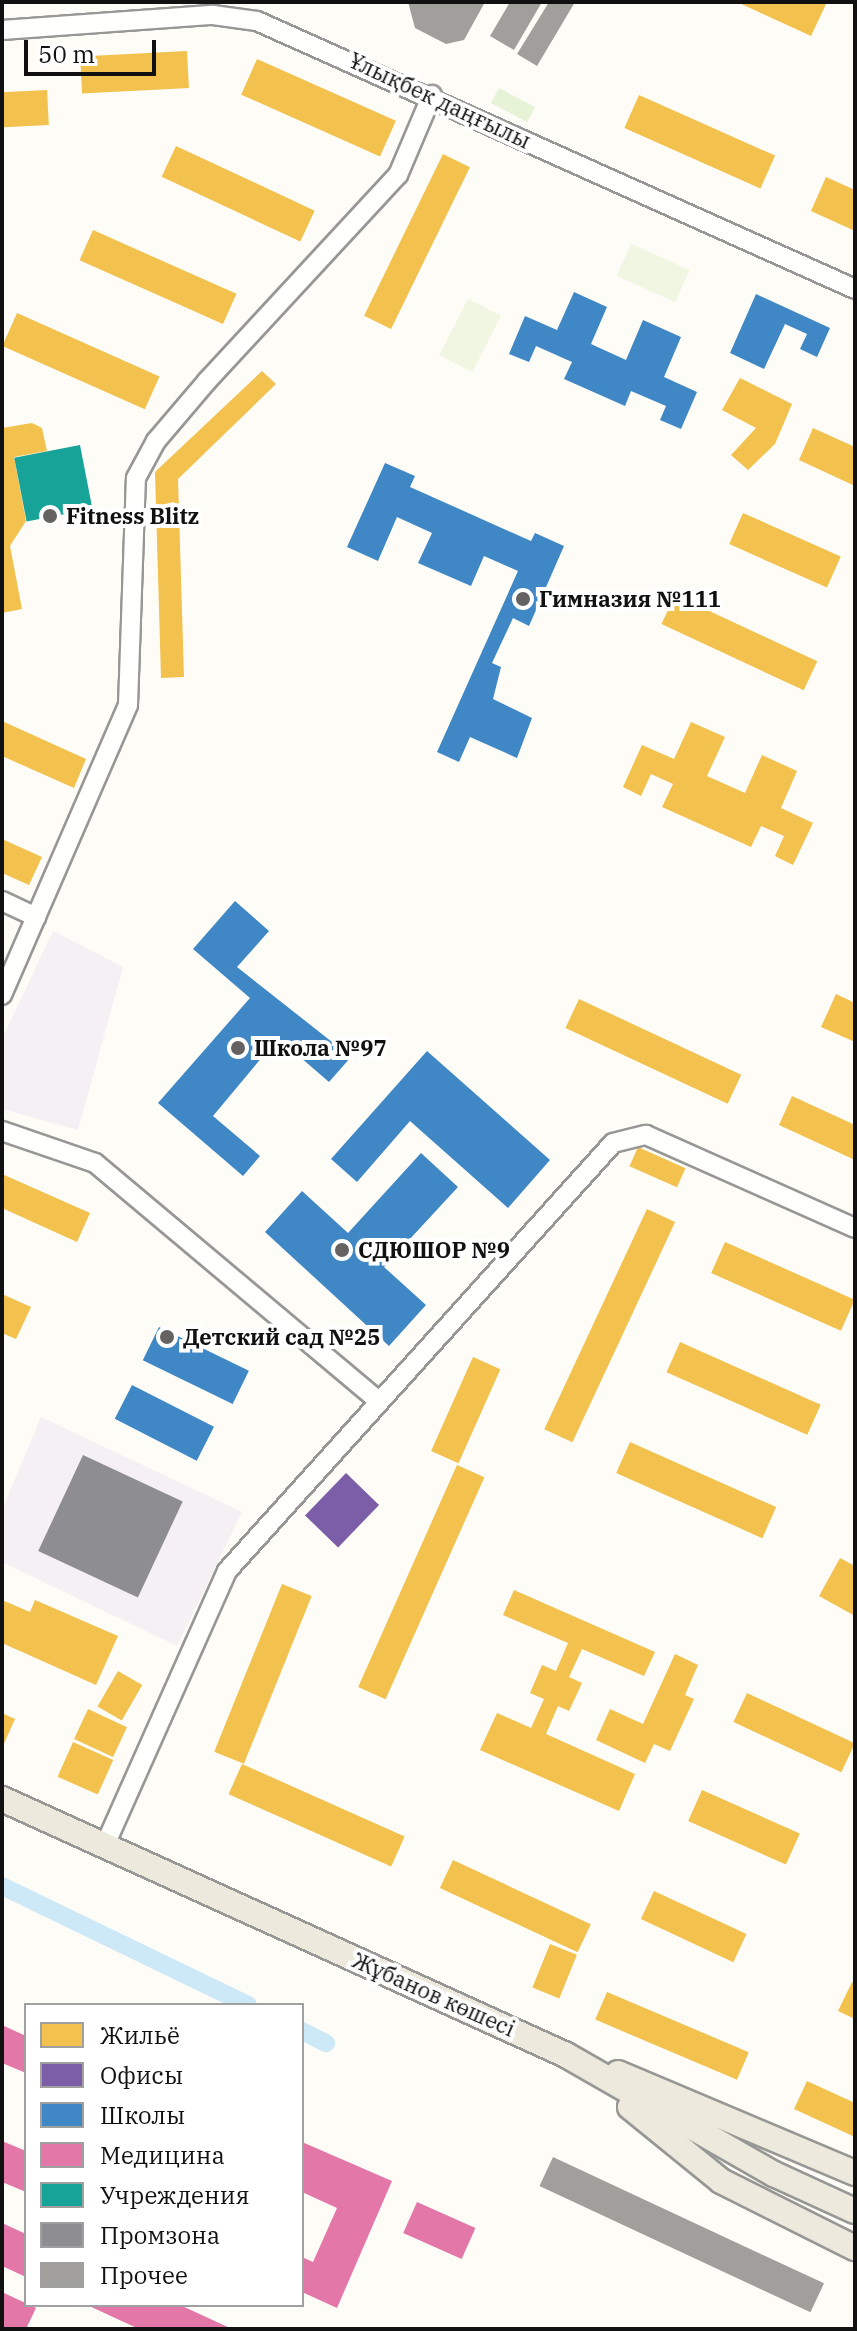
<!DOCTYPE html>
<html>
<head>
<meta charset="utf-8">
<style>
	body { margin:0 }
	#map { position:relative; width:857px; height:2331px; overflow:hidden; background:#fdfcf7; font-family:"IBM Plex Serif",serif }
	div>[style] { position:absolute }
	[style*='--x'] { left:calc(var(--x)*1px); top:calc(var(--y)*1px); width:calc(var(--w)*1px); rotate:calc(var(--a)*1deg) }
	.industrial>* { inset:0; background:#f5f0f3 }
	.green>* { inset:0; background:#e7f3d7; transform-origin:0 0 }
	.pitch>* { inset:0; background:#f0f6e1; transform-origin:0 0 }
	.homes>* { inset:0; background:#f2c14e; transform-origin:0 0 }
	.offices>* { inset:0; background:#7b5ea7; transform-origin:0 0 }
	.schools>* { inset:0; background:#3f88c5; transform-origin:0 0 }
	.health>* { inset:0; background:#e377a8; transform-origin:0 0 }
	.public>* { inset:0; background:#17a398; transform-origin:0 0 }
	.industry>* { inset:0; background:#8d8d92; transform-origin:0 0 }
	.canal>* { height:18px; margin:-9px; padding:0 9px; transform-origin:9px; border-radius:9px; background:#cde8f7 }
	.building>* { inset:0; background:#a19f9c; transform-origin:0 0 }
	.roads { filter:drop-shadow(2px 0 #979795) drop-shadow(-2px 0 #979795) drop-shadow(0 2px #979795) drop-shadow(0 -2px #979795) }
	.minor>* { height:18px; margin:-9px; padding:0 9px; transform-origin:9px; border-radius:9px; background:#fffffe }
	.major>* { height:24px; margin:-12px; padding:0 12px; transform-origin:12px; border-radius:12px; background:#ede9dc }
	.dots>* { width:22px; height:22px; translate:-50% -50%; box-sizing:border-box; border:4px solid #fff; border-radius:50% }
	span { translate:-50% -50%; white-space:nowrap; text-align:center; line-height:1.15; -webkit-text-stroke:8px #fff; paint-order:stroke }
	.street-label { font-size:22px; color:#111 }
	.poi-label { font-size:22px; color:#111; font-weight:700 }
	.left { translate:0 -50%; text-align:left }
	.frame { position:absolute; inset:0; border:4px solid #111; pointer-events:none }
	.legend { position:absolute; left:24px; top:2003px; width:280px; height:304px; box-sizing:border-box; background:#fff; border:2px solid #a0a0a0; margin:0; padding:10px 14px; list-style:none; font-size:24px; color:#111 }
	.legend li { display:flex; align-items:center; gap:16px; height:40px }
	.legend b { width:40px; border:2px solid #a0a0a0 }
	.scale { position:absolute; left:24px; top:40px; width:132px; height:36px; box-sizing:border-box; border:4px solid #111; border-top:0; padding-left:10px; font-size:24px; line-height:28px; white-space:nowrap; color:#111; -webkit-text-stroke:6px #fff; paint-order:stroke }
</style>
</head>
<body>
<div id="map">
	<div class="industrial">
		<i style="clip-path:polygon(53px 931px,123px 967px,78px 1130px,2px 1109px,2px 1039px)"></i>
		<i style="clip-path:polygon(41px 1417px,242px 1512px,177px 1646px,2px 1562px,2px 1510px)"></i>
	</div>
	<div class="green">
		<i style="left:499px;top:88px;width:41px;height:17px;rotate:28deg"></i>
	</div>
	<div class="pitch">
		<i style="left:631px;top:244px;width:64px;height:35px;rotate:24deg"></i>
		<i style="left:468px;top:299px;width:37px;height:63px;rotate:27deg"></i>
	</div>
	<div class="homes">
		<i style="clip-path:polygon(737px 2px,821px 2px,826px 4px,811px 36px)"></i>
		<i style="left:187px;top:51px;width:37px;height:107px;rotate:87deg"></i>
		<i style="left:257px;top:59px;width:152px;height:39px;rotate:24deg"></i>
		<i style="left:47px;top:90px;width:35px;height:45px;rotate:87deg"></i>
		<i style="left:639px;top:95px;width:149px;height:36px;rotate:24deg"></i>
		<i style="left:176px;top:146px;width:153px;height:34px;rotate:25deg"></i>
		<i style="left:443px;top:154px;width:30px;height:180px;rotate:26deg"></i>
		<i style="clip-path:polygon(826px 177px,855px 190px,855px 231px,811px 211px)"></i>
		<i style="left:93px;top:230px;width:157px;height:33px;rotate:24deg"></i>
		<i style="left:17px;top:313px;width:156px;height:36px;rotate:24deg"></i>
		<i style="clip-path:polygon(262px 371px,276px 384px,178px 479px,184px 677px,161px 678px,155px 472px)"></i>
		<i style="clip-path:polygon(740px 378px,792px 404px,775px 444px,748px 470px,731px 455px,756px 428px,722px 410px)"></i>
		<i style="clip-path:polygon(32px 423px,42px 428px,47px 451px,14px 457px,26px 521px,10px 546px,22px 609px,2px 613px,2px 428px)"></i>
		<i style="clip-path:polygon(813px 428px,855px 447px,855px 486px,799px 460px)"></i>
		<i style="left:743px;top:513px;width:107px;height:34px;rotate:24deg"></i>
		<i style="left:675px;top:595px;width:157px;height:32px;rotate:25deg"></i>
		<i style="clip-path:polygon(2px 721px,86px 759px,74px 788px,2px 756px)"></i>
		<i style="clip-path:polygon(691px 722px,725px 737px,707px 776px,745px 793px,762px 755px,797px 771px,781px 808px,813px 823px,793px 865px,775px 856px,784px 836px,761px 826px,751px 847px,662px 807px,673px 784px,651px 774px,641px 796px,623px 787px,642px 745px,674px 759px)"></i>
		<i style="clip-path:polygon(2px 839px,42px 857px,29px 885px,2px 873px)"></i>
		<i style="clip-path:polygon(836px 994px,855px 1003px,855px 1042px,821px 1027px)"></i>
		<i style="left:579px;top:999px;width:179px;height:32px;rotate:25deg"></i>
		<i style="clip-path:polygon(792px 1096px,855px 1125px,855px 1160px,779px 1125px)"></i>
		<i style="left:638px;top:1147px;width:52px;height:21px;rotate:24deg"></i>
		<i style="clip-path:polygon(2px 1174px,90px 1213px,77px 1242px,2px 1208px)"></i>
		<i style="left:647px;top:1209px;width:31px;height:243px;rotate:25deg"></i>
		<i style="left:725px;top:1242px;width:142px;height:34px;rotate:24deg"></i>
		<i style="clip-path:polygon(2px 1294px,31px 1307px,16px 1339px,2px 1333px)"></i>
		<i style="left:680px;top:1342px;width:154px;height:33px;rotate:24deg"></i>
		<i style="left:473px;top:1357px;width:30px;height:103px;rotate:24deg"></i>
		<i style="left:630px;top:1442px;width:160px;height:34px;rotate:24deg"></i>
		<i style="left:457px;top:1465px;width:30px;height:243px;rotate:24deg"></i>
		<i style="clip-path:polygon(840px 1558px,855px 1566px,855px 1616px,819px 1596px)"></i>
		<i style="left:282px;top:1584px;width:32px;height:181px;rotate:22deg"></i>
		<i style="clip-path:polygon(514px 1590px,655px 1652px,644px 1676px,582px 1649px,569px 1677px,582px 1683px,569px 1711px,558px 1706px,546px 1734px,635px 1774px,619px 1811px,480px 1750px,497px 1713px,531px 1728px,544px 1699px,530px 1693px,542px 1665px,556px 1671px,568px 1643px,503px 1615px)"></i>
		<i style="clip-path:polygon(2px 1600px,30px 1612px,35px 1600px,118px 1636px,96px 1685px,2px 1643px)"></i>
		<i style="clip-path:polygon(675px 1654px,698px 1665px,685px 1695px,694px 1699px,670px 1751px,654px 1744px,645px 1763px,596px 1740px,610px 1709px,643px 1724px)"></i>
		<i style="left:118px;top:1671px;width:28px;height:41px;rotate:30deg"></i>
		<i style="left:747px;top:1693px;width:119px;height:32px;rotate:25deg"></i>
		<i style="left:88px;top:1709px;width:43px;height:33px;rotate:25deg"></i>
		<i style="clip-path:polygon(2px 1713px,15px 1719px,2px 1748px)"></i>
		<i style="left:73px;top:1742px;width:44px;height:38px;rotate:24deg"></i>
		<i style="left:242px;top:1764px;width:178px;height:33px;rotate:24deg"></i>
		<i style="left:702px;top:1790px;width:107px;height:34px;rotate:24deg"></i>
		<i style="left:453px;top:1860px;width:152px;height:31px;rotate:25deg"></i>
		<i style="left:654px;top:1891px;width:102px;height:31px;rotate:25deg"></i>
		<i style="left:550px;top:1944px;width:29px;height:47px;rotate:22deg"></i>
		<i style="clip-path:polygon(852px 1982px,855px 1984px,855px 2019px,838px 2011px)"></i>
		<i style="left:607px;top:1992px;width:154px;height:30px;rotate:23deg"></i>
		<i style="clip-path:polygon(807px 2081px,855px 2103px,855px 2137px,794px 2109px)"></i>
	</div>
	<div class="offices">
		<i style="left:346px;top:1473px;width:46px;height:59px;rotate:44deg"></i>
	</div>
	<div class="schools">
		<i style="clip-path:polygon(574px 292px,607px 307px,591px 344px,626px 360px,643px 320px,681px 337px,664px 377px,697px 392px,681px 429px,660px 420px,666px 406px,631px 391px,625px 406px,564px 379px,572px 362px,536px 346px,529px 362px,509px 354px,525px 316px,557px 330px)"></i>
		<i style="clip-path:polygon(756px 294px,830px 328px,817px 357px,800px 349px,807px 334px,785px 324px,764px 369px,730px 353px)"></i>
		<i style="clip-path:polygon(385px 463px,415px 476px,410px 487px,531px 541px,535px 533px,564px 546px,529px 626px,513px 618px,492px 663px,501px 667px,493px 699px,532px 718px,517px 758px,470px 737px,459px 762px,437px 752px,518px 571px,484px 556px,471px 586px,418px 563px,432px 533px,397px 517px,378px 561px,347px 547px)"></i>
		<i style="clip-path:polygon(235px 901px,269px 931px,237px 967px,351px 1057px,329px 1082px,278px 1038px,213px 1116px,260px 1156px,243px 1176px,158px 1103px,250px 998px,193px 949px)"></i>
		<i style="clip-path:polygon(427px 1051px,550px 1160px,508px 1208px,410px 1121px,357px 1182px,331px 1159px)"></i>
		<i style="clip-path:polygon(421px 1153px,458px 1187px,384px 1267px,426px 1305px,389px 1346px,265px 1232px,302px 1191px,348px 1233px)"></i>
		<i style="left:159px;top:1327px;width:100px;height:37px;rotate:26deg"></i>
		<i style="left:132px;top:1385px;width:92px;height:38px;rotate:27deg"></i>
	</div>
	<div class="health">
		<i style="clip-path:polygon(2px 2025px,26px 2036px,26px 2073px,2px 2063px)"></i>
		<i style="clip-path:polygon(2px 2141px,26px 2151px,26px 2192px,2px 2182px)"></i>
		<i style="clip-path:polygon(302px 2142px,392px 2181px,337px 2308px,302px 2292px,302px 2257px,313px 2262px,337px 2208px,302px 2192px)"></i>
		<i style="left:417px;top:2202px;width:64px;height:34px;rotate:24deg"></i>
		<i style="clip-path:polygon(2px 2223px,26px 2234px,26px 2277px,2px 2266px)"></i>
		<i style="clip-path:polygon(2px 2292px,36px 2308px,26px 2329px,2px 2329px)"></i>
		<i style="clip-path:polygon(87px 2305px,180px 2305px,232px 2329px,139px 2329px)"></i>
	</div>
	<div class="public">
		<i style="left:80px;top:445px;width:65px;height:67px;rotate:79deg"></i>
	</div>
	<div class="industry">
		<i style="left:83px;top:1455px;width:110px;height:106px;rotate:25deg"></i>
	</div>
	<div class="canal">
		<i style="--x:2;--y:1886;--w:273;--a:25.8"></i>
		<i style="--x:302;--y:2031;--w:27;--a:27"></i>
	</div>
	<div class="building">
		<i style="clip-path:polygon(408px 2px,485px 2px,464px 40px,446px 44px,415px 28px)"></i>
		<i style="clip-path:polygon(510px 2px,542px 2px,514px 50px,490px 36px)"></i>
		<i style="clip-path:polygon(549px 2px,575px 2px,537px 66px,517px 54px)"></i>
		<i style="left:553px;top:2157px;width:299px;height:32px;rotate:25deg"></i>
	</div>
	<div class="roads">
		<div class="minor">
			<i style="--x:2;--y:30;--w:212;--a:-4.1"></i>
			<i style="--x:213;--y:15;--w:44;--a:7.8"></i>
			<i style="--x:257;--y:21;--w:655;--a:24.14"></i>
			<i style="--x:2;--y:901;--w:38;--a:25"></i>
			<i style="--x:2;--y:995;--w:316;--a:-66.5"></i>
			<i style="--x:128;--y:705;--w:227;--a:-88"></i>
			<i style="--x:136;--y:478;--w:42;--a:-61.6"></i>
			<i style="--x:156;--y:441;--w:79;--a:-49.6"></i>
			<i style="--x:207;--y:381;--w:281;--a:-47.2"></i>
			<i style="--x:398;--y:175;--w:87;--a:-67"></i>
			<i style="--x:2;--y:1131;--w:98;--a:19"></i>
			<i style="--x:95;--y:1163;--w:368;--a:40"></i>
			<i style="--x:105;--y:1845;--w:300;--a:-66"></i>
			<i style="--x:227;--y:1571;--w:576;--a:-47.95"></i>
			<i style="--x:613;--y:1143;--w:34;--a:-14"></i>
			<i style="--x:646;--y:1135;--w:229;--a:24"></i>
		</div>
		<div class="major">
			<i style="--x:2;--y:1799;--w:619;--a:24.41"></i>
			<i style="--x:566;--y:2055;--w:240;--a:29.8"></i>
			<i style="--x:774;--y:2174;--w:89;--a:24.6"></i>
			<i style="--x:618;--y:2073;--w:257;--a:22.9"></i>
			<i style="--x:630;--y:2107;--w:117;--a:39.1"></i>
			<i style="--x:721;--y:2181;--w:150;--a:26.6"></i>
		</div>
	</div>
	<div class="dots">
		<i style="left:50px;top:516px;background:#646362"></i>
		<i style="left:523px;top:599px;background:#646362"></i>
		<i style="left:238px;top:1048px;background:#646362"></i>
		<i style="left:342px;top:1250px;background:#646362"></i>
		<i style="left:167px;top:1337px;background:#646362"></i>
	</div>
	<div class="street-label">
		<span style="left:440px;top:100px;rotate:25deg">Ұлықбек даңғылы</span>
		<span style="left:434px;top:1994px;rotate:24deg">Жұбанов көшесі</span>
	</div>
	<div class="poi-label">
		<span class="left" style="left:66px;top:516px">Fitness Blitz</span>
		<span class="left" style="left:539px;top:599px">Гимназия №111</span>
		<span class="left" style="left:254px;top:1048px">Школа №97</span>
		<span class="left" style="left:358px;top:1250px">СДЮШОР №9</span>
		<span class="left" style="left:183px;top:1337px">Детский сад №25</span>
	</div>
	<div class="frame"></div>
	<ul class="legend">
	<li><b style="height:22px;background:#f2c14e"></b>Жильё</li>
	<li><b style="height:22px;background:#7b5ea7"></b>Офисы</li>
	<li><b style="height:22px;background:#3f88c5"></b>Школы</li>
	<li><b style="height:22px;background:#e377a8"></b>Медицина</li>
	<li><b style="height:22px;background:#17a398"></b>Учреждения</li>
	<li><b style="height:22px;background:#8d8d92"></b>Промзона</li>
	<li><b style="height:22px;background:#a19f9c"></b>Прочее</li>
	</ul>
	<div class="scale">50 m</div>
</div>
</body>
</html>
